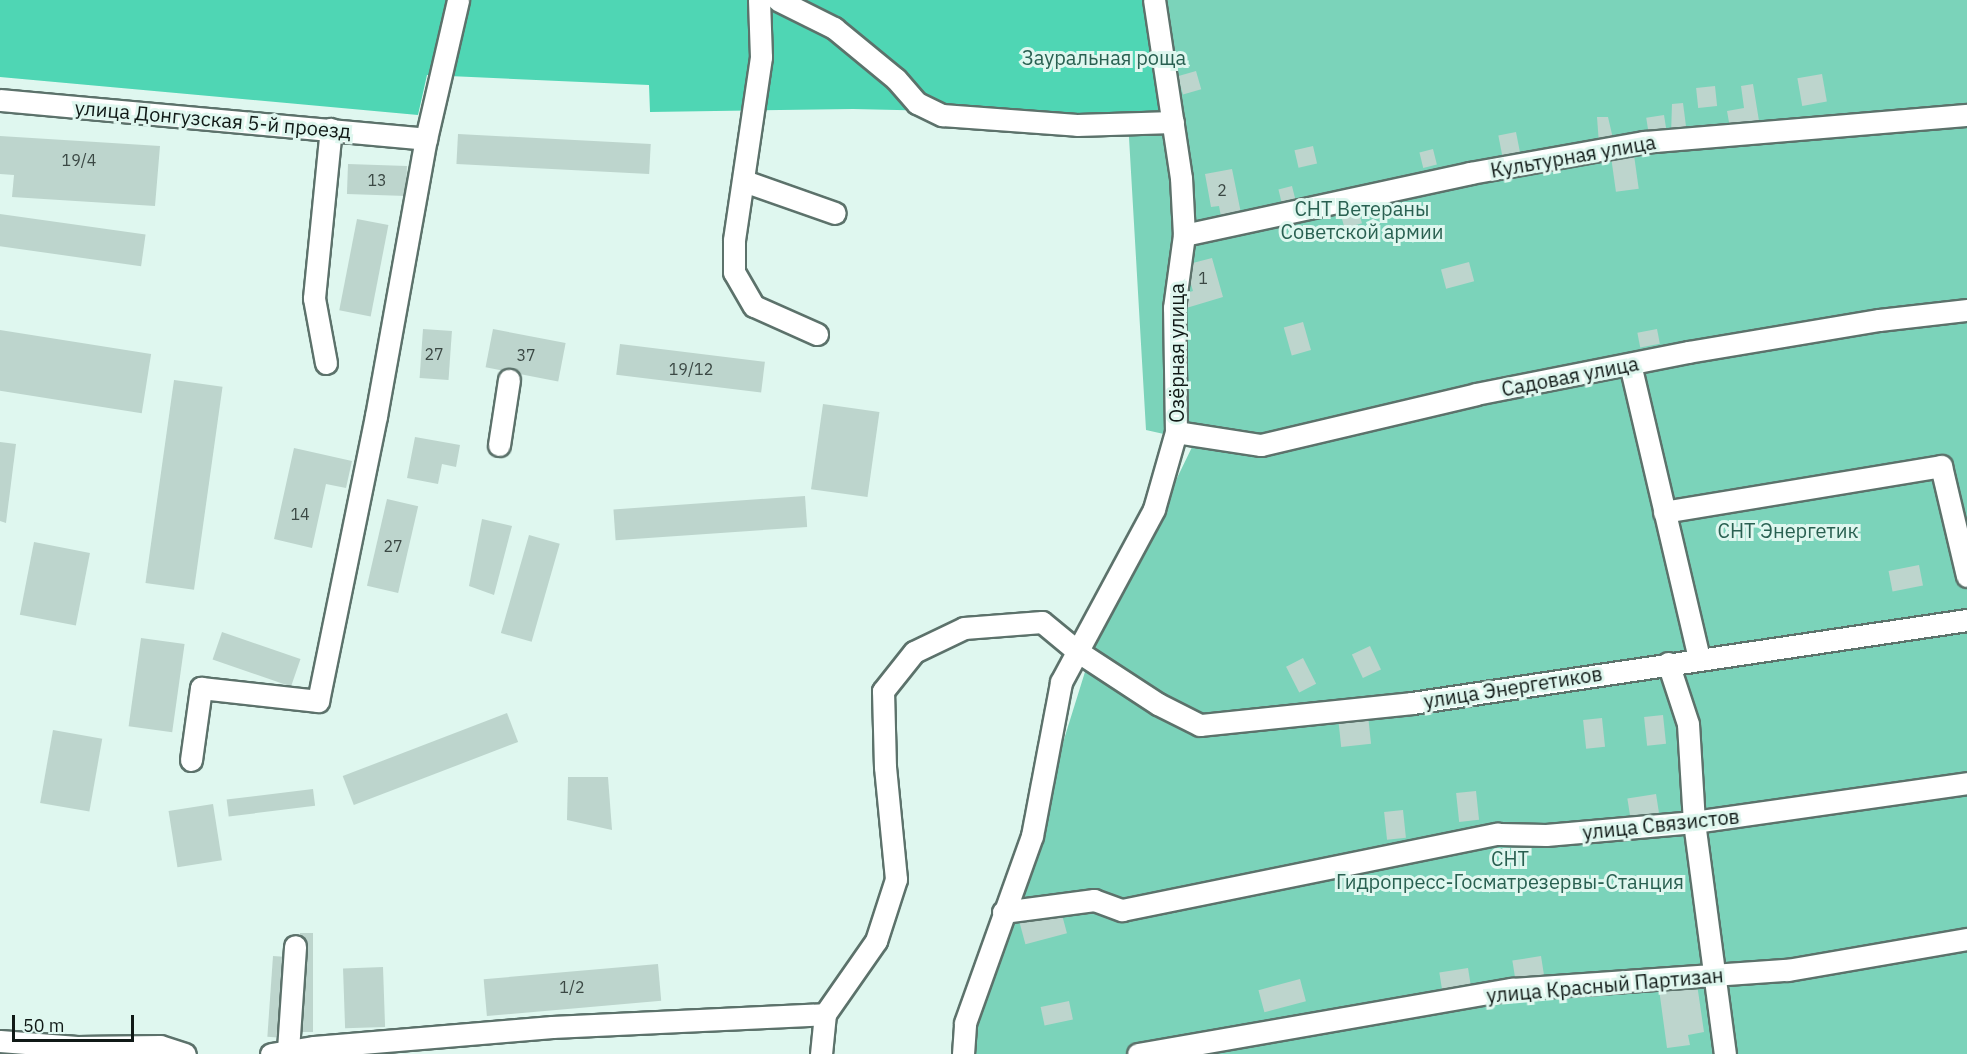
<!DOCTYPE html>
<html>
<head>
<meta charset="utf-8">
<style>
	body { margin:0 }
	#map { position:relative; width:1967px; height:1054px; overflow:hidden; background:#dff7ef; font-family:"IBM Plex Sans",sans-serif }
	div>[style] { position:absolute }
	[style*='--x'] { left:calc(var(--x)*1px); top:calc(var(--y)*1px); width:calc(var(--w)*1px); rotate:calc(var(--a)*1deg) }
	.green>* { inset:0; background:#7bd3ba }
	.forest>* { inset:0; background:#4fd6b4 }
	.building>* { inset:0; background:#bdd5cd; transform-origin:0 0 }
	.roads { filter:drop-shadow(2px 0 #5c726b) drop-shadow(-2px 0 #5c726b) drop-shadow(0 2px #5c726b) drop-shadow(0 -2px #5c726b) }
	.minor>* { height:21px; margin:-10.5px; padding:0 10.5px; transform-origin:10.5px; border-radius:10.5px; background:#fff }
	span { translate:-50% -50%; white-space:nowrap; text-align:center; line-height:1.15; -webkit-text-stroke:6px #dff7ef; paint-order:stroke }
	.number-label { font-size:16px; color:#3b4844 }
	.number-label span { -webkit-text-stroke-width:0 }
	.park-label { font-size:20px; color:#296051 }
	.street-label { font-size:20px; color:#101916 }
	.scale { position:absolute; left:12px; top:1015px; width:122px; height:27px; box-sizing:border-box; border:3px solid #101916; border-top:0; padding-left:8px; font-size:18px; line-height:21px; white-space:nowrap; color:#101916; -webkit-text-stroke:4px #dff7ef; paint-order:stroke }
</style>
</head>
<body>
<div id="map">
	<div class="green">
		<i style="clip-path:polygon(evenodd,1121px 0,1967px 0,1967px 1054px,966px 1054px,1089px 659px,1195px 441px,1146px 430px,1121px 0,1619px 668px,1620px 669px,1189px 718px,1619px 668px)"></i>
	</div>
	<div class="forest">
		<i style="clip-path:polygon(0 0,1156px 0,1170px 116px,853px 109px,650px 112px,649px 85px,427px 75px,418px 115px,0 77px)"></i>
	</div>
	<div class="building">
		<i style="left:1196px;top:71px;width:19px;height:19px;rotate:74deg"></i>
		<i style="left:1822px;top:74px;width:28px;height:25px;rotate:80deg"></i>
		<i style="clip-path:polygon(1753px 84px,1760px 127px,1730px 128px,1727px 111px,1744px 108px,1741px 86px)"></i>
		<i style="left:1715px;top:86px;width:20px;height:19px;rotate:84deg"></i>
		<i style="clip-path:polygon(1683px 103px,1687px 134px,1671px 135px,1672px 104px)"></i>
		<i style="left:1664px;top:115px;width:19px;height:18px;rotate:81deg"></i>
		<i style="clip-path:polygon(1597px 117px,1608px 117px,1614px 143px,1599px 144px)"></i>
		<i style="left:1516px;top:132px;width:21px;height:18px;rotate:79deg"></i>
		<i style="left:458px;top:134px;width:193px;height:30px;rotate:3deg"></i>
		<i style="clip-path:polygon(0 136px,160px 146px,155px 206px,12px 197px,14px 175px,0 174px)"></i>
		<i style="left:1313px;top:146px;width:18px;height:19px;rotate:77deg"></i>
		<i style="left:1433px;top:149px;width:16px;height:14px;rotate:76deg"></i>
		<i style="left:1634px;top:155px;width:34px;height:23px;rotate:82deg"></i>
		<i style="left:348px;top:164px;width:59px;height:30px;rotate:2deg"></i>
		<i style="clip-path:polygon(1232px 169px,1242px 218px,1222px 222px,1219px 206px,1211px 207px,1205px 174px)"></i>
		<i style="left:1292px;top:186px;width:16px;height:14px;rotate:76deg"></i>
		<i style="left:1357px;top:206px;width:18px;height:18px;rotate:74deg"></i>
		<i style="left:0;top:214px;width:147px;height:32px;rotate:8deg"></i>
		<i style="left:357px;top:219px;width:32px;height:93px;rotate:11deg"></i>
		<i style="clip-path:polygon(1212px 258px,1223px 297px,1183px 309px,1179px 295px,1193px 291px,1185px 265px)"></i>
		<i style="left:1469px;top:262px;width:20px;height:29px;rotate:75deg"></i>
		<i style="left:1303px;top:322px;width:29px;height:20px;rotate:74deg"></i>
		<i style="left:423px;top:329px;width:29px;height:49px;rotate:4deg"></i>
		<i style="left:493px;top:329px;width:74px;height:39px;rotate:11deg"></i>
		<i style="left:1657px;top:329px;width:15px;height:20px;rotate:79deg"></i>
		<i style="left:0;top:330px;width:153px;height:60px;rotate:9deg"></i>
		<i style="left:620px;top:344px;width:146px;height:31px;rotate:7deg"></i>
		<i style="left:174px;top:380px;width:49px;height:205px;rotate:8deg"></i>
		<i style="left:823px;top:404px;width:57px;height:86px;rotate:8deg"></i>
		<i style="clip-path:polygon(415px 437px,460px 445px,456px 467px,442px 464px,438px 484px,407px 478px)"></i>
		<i style="clip-path:polygon(0 442px,16px 444px,6px 523px,0 521px)"></i>
		<i style="clip-path:polygon(294px 448px,352px 461px,346px 488px,326px 484px,312px 548px,274px 539px)"></i>
		<i style="left:805px;top:496px;width:31px;height:192px;rotate:86deg"></i>
		<i style="left:387px;top:499px;width:32px;height:89px;rotate:13deg"></i>
		<i style="clip-path:polygon(482px 519px,512px 526px,494px 595px,469px 586px)"></i>
		<i style="left:529px;top:535px;width:32px;height:102px;rotate:16deg"></i>
		<i style="left:34px;top:542px;width:57px;height:74px;rotate:11deg"></i>
		<i style="left:1919px;top:565px;width:21px;height:31px;rotate:79deg"></i>
		<i style="left:222px;top:632px;width:83px;height:29px;rotate:19deg"></i>
		<i style="left:141px;top:638px;width:44px;height:89px;rotate:8deg"></i>
		<i style="left:1370px;top:646px;width:26px;height:20px;rotate:65deg"></i>
		<i style="left:1303px;top:658px;width:29px;height:19px;rotate:63deg"></i>
		<i style="left:507px;top:713px;width:31px;height:176px;rotate:69deg"></i>
		<i style="left:1368px;top:715px;width:29px;height:30px;rotate:84deg"></i>
		<i style="left:1663px;top:715px;width:29px;height:19px;rotate:84deg"></i>
		<i style="left:1602px;top:718px;width:29px;height:19px;rotate:84deg"></i>
		<i style="left:53px;top:730px;width:50px;height:74px;rotate:10deg"></i>
		<i style="clip-path:polygon(568px 777px,608px 777px,612px 830px,567px 820px)"></i>
		<i style="left:313px;top:789px;width:17px;height:87px;rotate:83deg"></i>
		<i style="left:1476px;top:791px;width:29px;height:20px;rotate:84deg"></i>
		<i style="left:1656px;top:794px;width:19px;height:29px;rotate:81deg"></i>
		<i style="left:213px;top:804px;width:57px;height:45px;rotate:81deg"></i>
		<i style="left:1403px;top:810px;width:28px;height:19px;rotate:84deg"></i>
		<i style="left:1061px;top:911px;width:23px;height:43px;rotate:75deg"></i>
		<i style="left:300px;top:933px;width:13px;height:99px"></i>
		<i style="left:273px;top:956px;width:14px;height:81px;rotate:4deg"></i>
		<i style="left:1541px;top:956px;width:19px;height:29px;rotate:81deg"></i>
		<i style="left:658px;top:964px;width:37px;height:175px;rotate:85deg"></i>
		<i style="left:383px;top:967px;width:60px;height:40px;rotate:88deg"></i>
		<i style="left:1468px;top:968px;width:19px;height:29px;rotate:81deg"></i>
		<i style="left:1300px;top:979px;width:23px;height:43px;rotate:75deg"></i>
		<i style="clip-path:polygon(1697px 984px,1704px 1032px,1688px 1035px,1690px 1045px,1667px 1048px,1659px 989px)"></i>
		<i style="left:1069px;top:1001px;width:19px;height:29px;rotate:78deg"></i>
	</div>
	<div class="roads">
		<div class="minor">
			<i style="--x:759;--y:0;--w:57;--a:88"></i>
			<i style="--x:761;--y:57;--w:185;--a:98.4"></i>
			<i style="--x:734;--y:240;--w:32;--a:90"></i>
			<i style="--x:734;--y:272;--w:39;--a:60"></i>
			<i style="--x:754;--y:306;--w:69;--a:24"></i>
			<i style="--x:778;--y:0;--w:63;--a:26.6"></i>
			<i style="--x:834;--y:28;--w:80;--a:39.4"></i>
			<i style="--x:896;--y:79;--w:32;--a:49"></i>
			<i style="--x:917;--y:103;--w:28;--a:26"></i>
			<i style="--x:942;--y:115;--w:135;--a:4.2"></i>
			<i style="--x:1077;--y:125;--w:96;--a:-1.8"></i>
			<i style="--x:0;--y:100;--w:428;--a:5.2"></i>
			<i style="--x:744;--y:181;--w:96;--a:19.4"></i>
			<i style="--x:1184;--y:235;--w:293;--a:-12.2"></i>
			<i style="--x:1470;--y:173;--w:177;--a:-10.1"></i>
			<i style="--x:1644;--y:142;--w:324;--a:-4.8"></i>
			<i style="--x:326;--y:363;--w:66;--a:-100.5"></i>
			<i style="--x:314;--y:298;--w:170;--a:-84.3"></i>
			<i style="--x:1630;--y:364;--w:302;--a:76.8"></i>
			<i style="--x:1176;--y:432;--w:86;--a:8.7"></i>
			<i style="--x:1261;--y:445;--w:221;--a:-13.3"></i>
			<i style="--x:1476;--y:394;--w:216;--a:-11.2"></i>
			<i style="--x:1688;--y:352;--w:194;--a:-9.5"></i>
			<i style="--x:1879;--y:320;--w:89;--a:-6.5"></i>
			<i style="--x:499;--y:445;--w:66;--a:-81.3"></i>
			<i style="--x:1664;--y:512;--w:281;--a:-9.4"></i>
			<i style="--x:1941;--y:466;--w:113;--a:76.7"></i>
			<i style="--x:1668;--y:663;--w:64;--a:71.8"></i>
			<i style="--x:1688;--y:724;--w:98;--a:86.5"></i>
			<i style="--x:1694;--y:822;--w:234;--a:82.4"></i>
			<i style="--x:191;--y:760;--w:73;--a:-82.1"></i>
			<i style="--x:201;--y:688;--w:118;--a:6.3"></i>
			<i style="--x:318;--y:701;--w:291;--a:-78.5"></i>
			<i style="--x:376;--y:416;--w:281;--a:-79.8"></i>
			<i style="--x:426;--y:139;--w:143;--a:-77"></i>
			<i style="--x:1003;--y:912;--w:92;--a:-7.5"></i>
			<i style="--x:1094;--y:900;--w:30;--a:20"></i>
			<i style="--x:1122;--y:910;--w:383;--a:-11.5"></i>
			<i style="--x:1497;--y:834;--w:49;--a:1.2"></i>
			<i style="--x:1546;--y:835;--w:149;--a:-5"></i>
			<i style="--x:1694;--y:822;--w:276;--a:-8.1"></i>
			<i style="--x:0;--y:1041;--w:77;--a:4.5"></i>
			<i style="--x:77;--y:1047;--w:83;--a:-0.7"></i>
			<i style="--x:160;--y:1046;--w:26;--a:18"></i>
			<i style="--x:288;--y:1050;--w:104;--a:-86.1"></i>
			<i style="--x:271;--y:1054;--w:44;--a:-9.2"></i>
			<i style="--x:314;--y:1047;--w:239;--a:-4.8"></i>
			<i style="--x:552;--y:1027;--w:273;--a:-2.7"></i>
			<i style="--x:821;--y:1054;--w:40;--a:-84.3"></i>
			<i style="--x:825;--y:1014;--w:89;--a:-55.1"></i>
			<i style="--x:876;--y:941;--w:65;--a:-72.1"></i>
			<i style="--x:896;--y:879;--w:113;--a:-95.6"></i>
			<i style="--x:885;--y:767;--w:76;--a:-91.5"></i>
			<i style="--x:883;--y:691;--w:50;--a:-51.5"></i>
			<i style="--x:914;--y:652;--w:55;--a:-25.6"></i>
			<i style="--x:964;--y:628;--w:78;--a:-4.4"></i>
			<i style="--x:1042;--y:622;--w:45;--a:39.6"></i>
			<i style="--x:1077;--y:651;--w:97;--a:33.2"></i>
			<i style="--x:1158;--y:704;--w:47;--a:26.6"></i>
			<i style="--x:1200;--y:725;--w:213;--a:-5.9"></i>
			<i style="--x:1412;--y:703;--w:561;--a:-8.51"></i>
			<i style="--x:963;--y:1054;--w:31;--a:-86"></i>
			<i style="--x:965;--y:1023;--w:199;--a:-70.3"></i>
			<i style="--x:1032;--y:836;--w:157;--a:-79.3"></i>
			<i style="--x:1061;--y:682;--w:196;--a:-61.7"></i>
			<i style="--x:1154;--y:509;--w:80;--a:-74.1"></i>
			<i style="--x:1176;--y:432;--w:124;--a:-90.9"></i>
			<i style="--x:1174;--y:308;--w:74;--a:-82.2"></i>
			<i style="--x:1184;--y:235;--w:57;--a:-93"></i>
			<i style="--x:1181;--y:178;--w:180;--a:-98.6"></i>
			<i style="--x:1138;--y:1054;--w:380;--a:-9.9"></i>
			<i style="--x:1512;--y:989;--w:276;--a:-4"></i>
			<i style="--x:1787;--y:970;--w:183;--a:-9.8"></i>
		</div>
	</div>
	<div class="number-label">
		<span style="left:79px;top:160px">19/4</span>
		<span style="left:377px;top:180px">13</span>
		<span style="left:1222px;top:190px">2</span>
		<span style="left:1203px;top:278px">1</span>
		<span style="left:434px;top:354px">27</span>
		<span style="left:526px;top:355px">37</span>
		<span style="left:691px;top:369px">19/12</span>
		<span style="left:300px;top:514px">14</span>
		<span style="left:393px;top:546px">27</span>
		<span style="left:572px;top:987px">1/2</span>
	</div>
	<div class="park-label">
		<span style="left:1104px;top:57px">Зауральная роща</span>
		<span style="left:1362px;top:220px">СНТ Ветераны<br>Советской армии</span>
		<span style="left:1788px;top:530px">СНТ Энергетик</span>
		<span style="left:1510px;top:870px">СНТ<br>Гидропресс-Госматрезервы-Станция</span>
	</div>
	<div class="street-label">
		<span style="left:213px;top:119px;rotate:5deg">улица Донгузская 5-й проезд</span>
		<span style="left:1573px;top:156px;rotate:-10deg">Культурная улица</span>
		<span style="left:1176px;top:353px;rotate:-90deg">Озёрная улица</span>
		<span style="left:1570px;top:376px;rotate:-11deg">Садовая улица</span>
		<span style="left:1513px;top:687px;rotate:-9deg">улица Энергетиков</span>
		<span style="left:1661px;top:824px;rotate:-6deg">улица Связистов</span>
		<span style="left:1605px;top:985px;rotate:-5deg">улица Красный Партизан</span>
	</div>
	<div class="scale">50 m</div>
</div>
</body>
</html>
